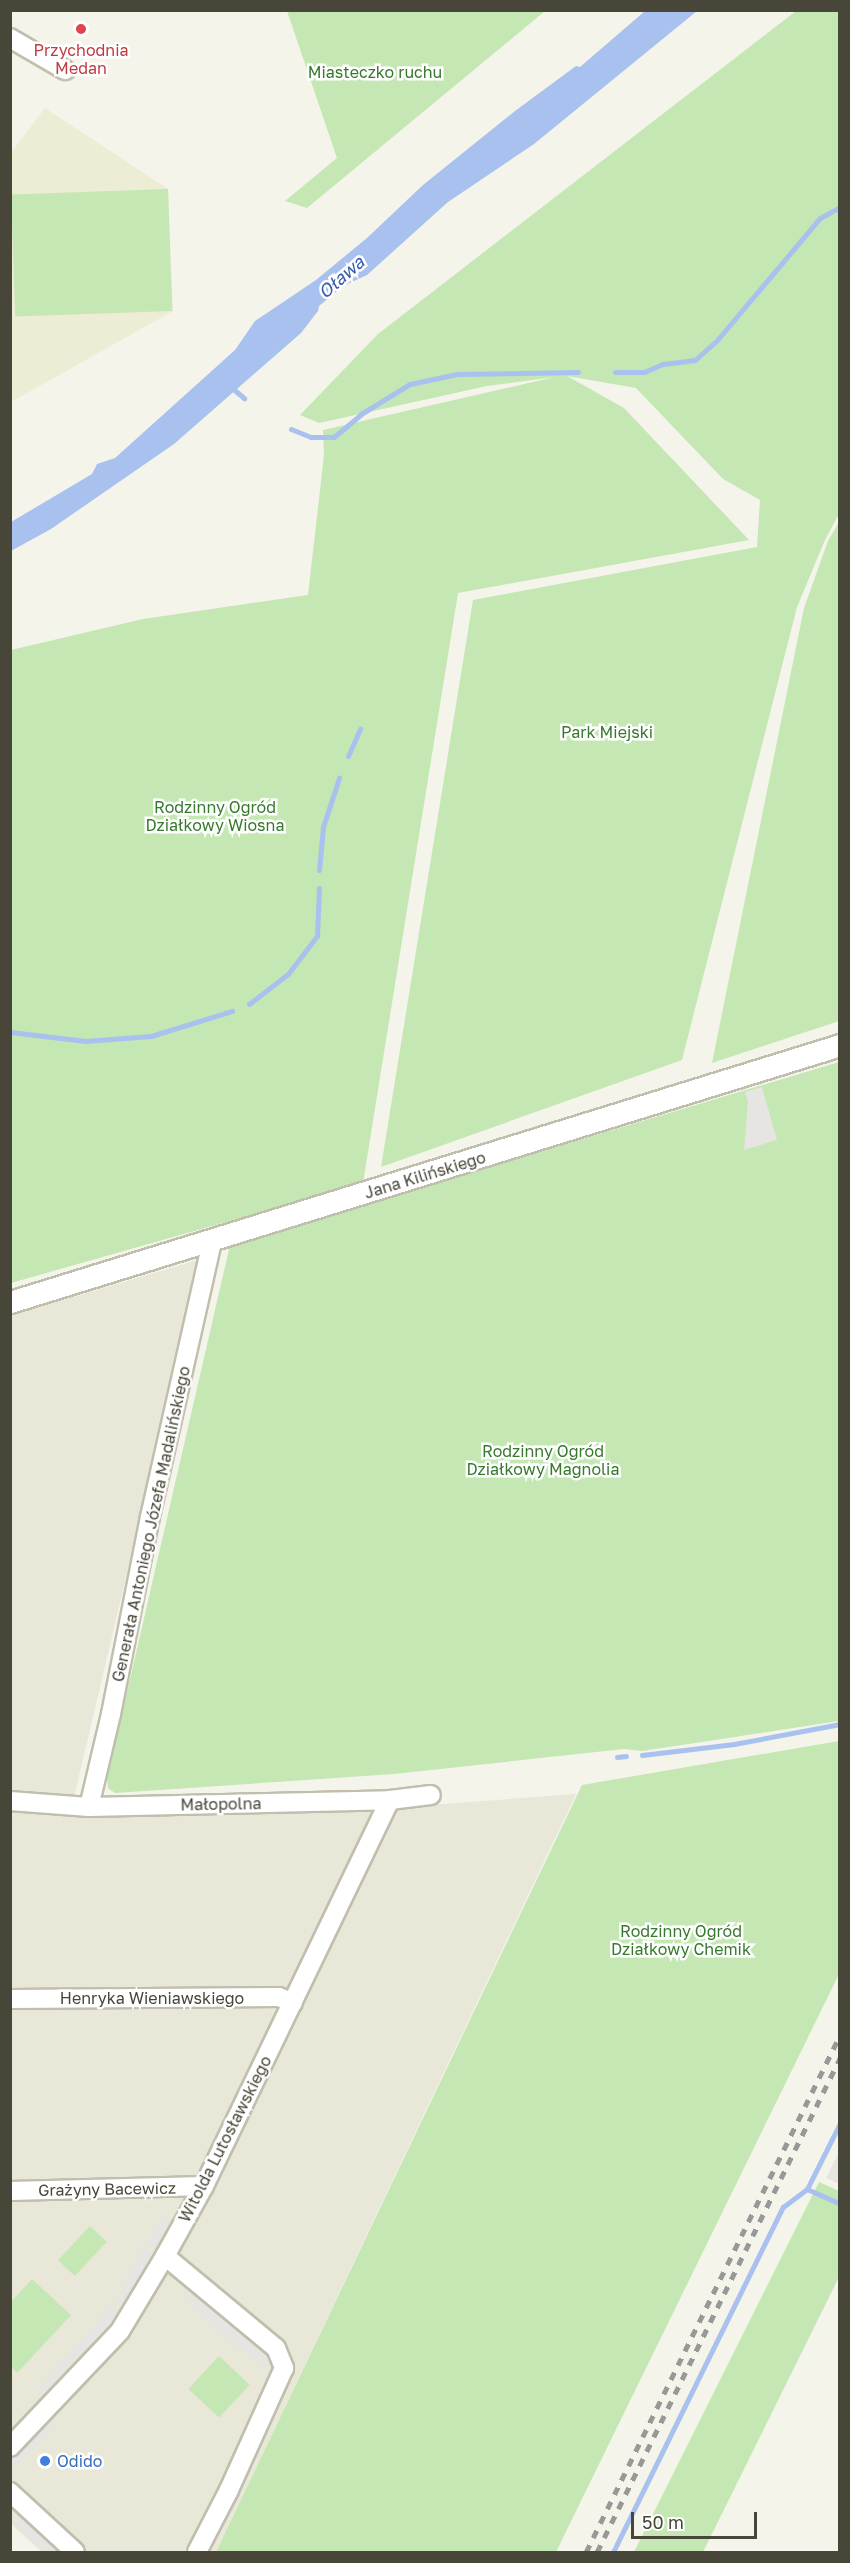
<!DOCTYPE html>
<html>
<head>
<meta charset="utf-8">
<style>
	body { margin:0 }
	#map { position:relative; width:850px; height:2563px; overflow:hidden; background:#f4f4ea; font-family:"Golos Text",sans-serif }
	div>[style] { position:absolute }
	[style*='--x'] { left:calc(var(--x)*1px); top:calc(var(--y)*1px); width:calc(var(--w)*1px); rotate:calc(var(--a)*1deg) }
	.residential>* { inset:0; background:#e8e7d8 }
	.education>* { inset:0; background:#edecd4 }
	.green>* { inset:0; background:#c4e7b4; transform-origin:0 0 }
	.parking>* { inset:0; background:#e6e5e1; transform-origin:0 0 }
	.water>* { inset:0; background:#a9c1ee }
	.stream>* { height:5px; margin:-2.5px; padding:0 2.5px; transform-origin:2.5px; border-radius:2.5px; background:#a9c1ee }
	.roads { filter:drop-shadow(2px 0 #c0bead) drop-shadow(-2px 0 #c0bead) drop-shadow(0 2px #c0bead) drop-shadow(0 -2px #c0bead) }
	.minor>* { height:18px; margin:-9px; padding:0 9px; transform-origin:9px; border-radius:9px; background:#fff }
	.tertiary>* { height:21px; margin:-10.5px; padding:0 10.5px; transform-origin:10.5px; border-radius:10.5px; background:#fff }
	.rail>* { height:4.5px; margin-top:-2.25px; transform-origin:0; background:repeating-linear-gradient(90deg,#989898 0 8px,transparent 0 16px) }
	.dots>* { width:16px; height:16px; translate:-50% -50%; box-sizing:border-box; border:3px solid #fff; border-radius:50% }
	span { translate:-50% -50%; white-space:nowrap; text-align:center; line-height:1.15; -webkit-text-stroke:5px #fff; paint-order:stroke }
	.health-label { font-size:16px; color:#be3a42 }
	.park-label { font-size:16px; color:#37792d }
	.street-label { font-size:16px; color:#484638 }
	.shop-label { font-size:16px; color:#366cbe }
	.left { translate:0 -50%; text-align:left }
	.water-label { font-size:18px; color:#345db1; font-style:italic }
	.frame { position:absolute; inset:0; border:12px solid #484638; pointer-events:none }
	.scale { position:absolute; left:631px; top:2512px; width:126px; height:27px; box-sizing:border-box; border:3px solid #484638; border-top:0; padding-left:8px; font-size:18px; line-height:21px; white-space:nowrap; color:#484638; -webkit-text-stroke:4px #fff; paint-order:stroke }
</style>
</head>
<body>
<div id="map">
	<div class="residential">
		<i style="clip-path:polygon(201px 1259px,71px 1810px,403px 1807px,576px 1794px,216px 2552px,42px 2552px,11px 2524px,10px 1316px)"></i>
	</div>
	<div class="education">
		<i style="clip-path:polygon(45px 108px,168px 189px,173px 311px,11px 402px,10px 154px)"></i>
	</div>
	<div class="green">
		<i style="clip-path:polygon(287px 11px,287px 10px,545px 11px,307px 208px,285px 201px,337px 158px)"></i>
		<i style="clip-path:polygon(796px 11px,839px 11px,839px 514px,825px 540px,797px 607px,682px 1060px,381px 1167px,473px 600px,757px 547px,760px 500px,723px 479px,636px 388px,567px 376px,624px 408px,749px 540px,458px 593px,363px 1183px,11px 1283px,11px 650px,143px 619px,308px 595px,324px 455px,323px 430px,555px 377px,487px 386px,319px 423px,300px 415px,378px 334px)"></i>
		<i style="left:168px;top:189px;width:122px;height:157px;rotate:88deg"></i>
		<i style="clip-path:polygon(839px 522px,839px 1021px,712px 1063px,804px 608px,828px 541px)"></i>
		<i style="clip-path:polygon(839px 1062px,839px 1721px,642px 1751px,624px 1749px,394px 1774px,115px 1793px,108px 1788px,107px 1779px,230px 1245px)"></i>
		<i style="clip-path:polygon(839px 1741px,839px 1974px,556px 2552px,216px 2552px,582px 1785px)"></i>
		<i style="clip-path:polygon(819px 2182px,839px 2191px,839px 2277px,703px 2552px,634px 2552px)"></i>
		<i style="left:90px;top:2226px;width:23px;height:47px;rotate:43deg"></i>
		<i style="clip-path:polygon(32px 2279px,71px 2315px,17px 2373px,11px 2367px,11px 2302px)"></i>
		<i style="left:219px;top:2356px;width:42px;height:45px;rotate:43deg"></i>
	</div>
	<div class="parking">
		<i style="clip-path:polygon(762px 1087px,777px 1140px,744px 1150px,748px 1101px,745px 1092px)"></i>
		<i style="clip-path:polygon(839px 2152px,840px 2182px,839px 2184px,826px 2178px)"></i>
		<i style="left:162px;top:2216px;width:10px;height:31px;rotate:29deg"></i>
		<i style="left:143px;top:2247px;width:11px;height:60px;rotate:27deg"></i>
		<i style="left:194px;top:2293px;width:103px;height:13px;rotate:40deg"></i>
		<i style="clip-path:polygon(110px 2304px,120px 2312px,106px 2331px,45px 2396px,37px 2389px,87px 2335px)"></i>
		<i style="clip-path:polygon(48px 2417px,56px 2426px,12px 2470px,11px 2455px)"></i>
		<i style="clip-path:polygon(21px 2513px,63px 2552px,44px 2552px,12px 2522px)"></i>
	</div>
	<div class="water">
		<i style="clip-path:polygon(645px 11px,697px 11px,534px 144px,448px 202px,367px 275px,343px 286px,319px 306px,318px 311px,301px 333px,174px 444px,51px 529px,11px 551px,11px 522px,92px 474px,97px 464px,115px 458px,235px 350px,255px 321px,316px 280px,367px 238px,423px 185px,515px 111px,576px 66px,580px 67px)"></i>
	</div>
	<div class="stream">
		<i style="--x:615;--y:372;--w:29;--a:0"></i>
		<i style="--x:644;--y:372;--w:21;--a:-23"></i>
		<i style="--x:663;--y:364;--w:32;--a:-7"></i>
		<i style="--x:695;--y:360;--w:31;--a:-42"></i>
		<i style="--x:718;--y:339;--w:158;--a:-49.9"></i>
		<i style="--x:820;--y:218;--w:23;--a:-29"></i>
		<i style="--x:232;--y:388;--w:16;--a:40"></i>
		<i style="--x:291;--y:429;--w:22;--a:22"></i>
		<i style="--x:311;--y:437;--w:23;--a:0"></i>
		<i style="--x:334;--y:437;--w:35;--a:-40"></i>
		<i style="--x:361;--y:414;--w:57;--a:-31.5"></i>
		<i style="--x:410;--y:384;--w:48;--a:-12"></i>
		<i style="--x:457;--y:374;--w:121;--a:-0.9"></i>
		<i style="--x:348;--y:756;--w:30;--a:-66"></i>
		<i style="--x:319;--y:870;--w:43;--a:-84.7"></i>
		<i style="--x:323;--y:827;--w:52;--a:-71.9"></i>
		<i style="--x:249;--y:1004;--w:49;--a:-37.6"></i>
		<i style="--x:288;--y:974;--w:48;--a:-52.7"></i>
		<i style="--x:317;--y:936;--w:48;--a:-87.6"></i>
		<i style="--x:10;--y:1032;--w:76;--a:6.8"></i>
		<i style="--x:85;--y:1041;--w:66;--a:-4.3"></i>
		<i style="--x:151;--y:1036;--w:85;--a:-17.2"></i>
		<i style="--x:642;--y:1755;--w:93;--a:-6.8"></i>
		<i style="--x:734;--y:1744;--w:108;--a:-10.7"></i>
		<i style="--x:617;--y:1757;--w:9;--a:-6"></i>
		<i style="--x:807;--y:2189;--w:36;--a:24"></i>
		<i style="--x:613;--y:2552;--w:385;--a:-63.8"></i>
		<i style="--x:783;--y:2207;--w:30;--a:-37"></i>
		<i style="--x:807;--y:2189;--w:74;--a:-63.4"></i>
	</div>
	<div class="roads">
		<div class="minor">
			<i style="--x:10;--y:38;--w:64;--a:30.2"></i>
			<i style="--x:10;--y:1801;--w:79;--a:4.3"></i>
			<i style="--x:89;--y:1807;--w:301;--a:-1.3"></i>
			<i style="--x:390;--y:1800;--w:41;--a:-7"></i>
			<i style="--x:89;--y:1807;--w:96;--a:-76.7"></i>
			<i style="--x:111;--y:1714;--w:201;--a:-78.8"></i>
			<i style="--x:150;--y:1517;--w:283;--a:-77.3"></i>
			<i style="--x:10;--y:1999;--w:269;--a:-0.4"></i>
			<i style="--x:279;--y:1997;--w:15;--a:23"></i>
			<i style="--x:10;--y:2191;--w:194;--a:-1.5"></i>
			<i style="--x:165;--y:2256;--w:144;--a:39.7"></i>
			<i style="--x:276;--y:2348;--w:22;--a:68"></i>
			<i style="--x:284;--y:2368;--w:134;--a:114.3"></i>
			<i style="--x:229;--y:2490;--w:70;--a:117.3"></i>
			<i style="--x:10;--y:2447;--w:160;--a:-46.5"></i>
			<i style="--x:120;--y:2331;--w:87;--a:-59"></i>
			<i style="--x:165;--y:2256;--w:80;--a:-60.9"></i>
			<i style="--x:204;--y:2186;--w:428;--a:-64.3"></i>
			<i style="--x:10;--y:2492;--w:88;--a:42.7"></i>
		</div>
		<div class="tertiary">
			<i style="--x:10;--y:1302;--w:869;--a:-17.2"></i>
		</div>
	</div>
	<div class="rail">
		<i style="--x:586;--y:2552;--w:576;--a:-63.84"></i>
		<i style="--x:597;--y:2552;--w:551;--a:-63.81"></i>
	</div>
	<div class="dots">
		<i style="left:81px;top:29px;background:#e0444e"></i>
		<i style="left:45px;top:2461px;background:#3f7fe0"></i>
	</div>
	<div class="health-label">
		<span style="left:81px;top:59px">Przychodnia<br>Medan</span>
	</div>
	<div class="park-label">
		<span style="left:375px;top:72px">Miasteczko ruchu</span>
		<span style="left:607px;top:732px">Park Miejski</span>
		<span style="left:215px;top:816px">Rodzinny Ogród<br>Działkowy Wiosna</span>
		<span style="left:543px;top:1460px">Rodzinny Ogród<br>Działkowy Magnolia</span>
		<span style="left:681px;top:1940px">Rodzinny Ogród<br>Działkowy Chemik</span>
	</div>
	<div class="street-label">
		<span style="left:425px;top:1175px;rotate:-17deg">Jana Kilińskiego</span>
		<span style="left:151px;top:1524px;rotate:-78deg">Generała Antoniego Józefa Madalińskiego</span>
		<span style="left:221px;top:1804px;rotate:-1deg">Małopolna</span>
		<span style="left:152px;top:1998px">Henryka Wieniawskiego</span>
		<span style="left:225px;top:2139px;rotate:-63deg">Witolda Lutosławskiego</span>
		<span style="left:107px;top:2189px;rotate:-1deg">Grażyny Bacewicz</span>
	</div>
	<div class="shop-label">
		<span class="left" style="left:57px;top:2461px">Odido</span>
	</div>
	<div class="water-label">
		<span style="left:341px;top:277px;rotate:-41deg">Oława</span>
	</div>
	<div class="frame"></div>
	<div class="scale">50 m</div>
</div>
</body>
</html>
